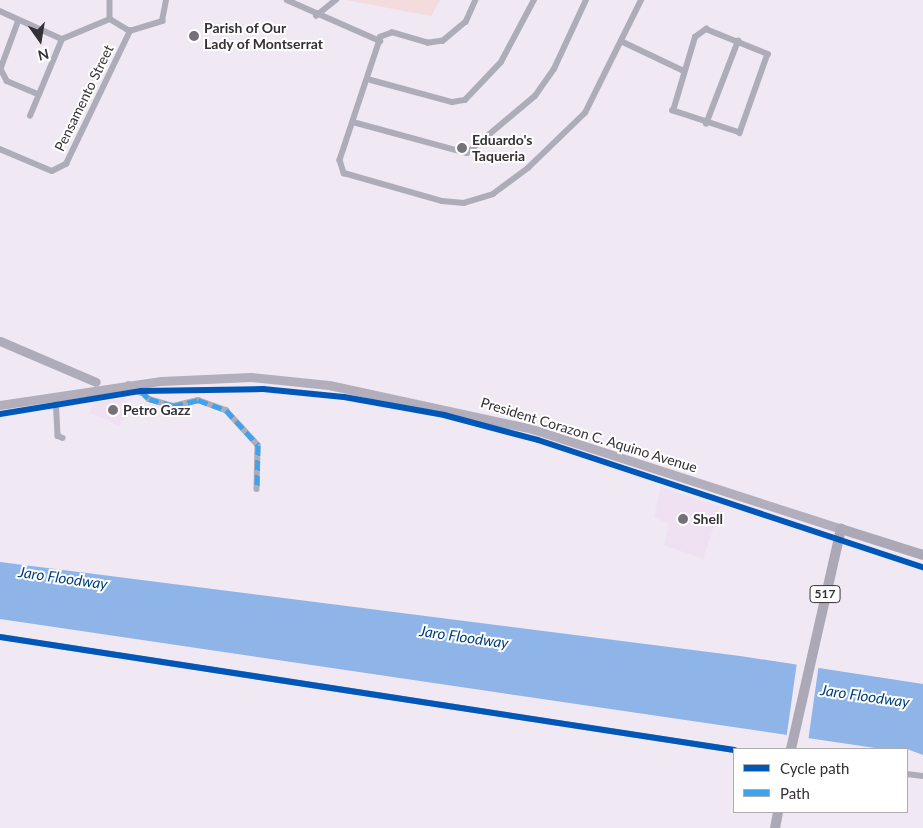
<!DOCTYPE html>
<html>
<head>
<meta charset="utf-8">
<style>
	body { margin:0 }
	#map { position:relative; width:923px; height:828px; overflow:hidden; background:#f0e8f2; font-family:Lato,sans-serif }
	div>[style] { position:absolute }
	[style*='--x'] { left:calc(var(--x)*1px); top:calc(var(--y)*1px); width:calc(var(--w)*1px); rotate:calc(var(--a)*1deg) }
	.built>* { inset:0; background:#efe0f2 }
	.green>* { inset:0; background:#f4dbdd }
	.water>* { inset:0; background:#8fb4e8 }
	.pier>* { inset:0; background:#f0e8f2; transform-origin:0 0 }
	.street>* { height:5.5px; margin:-2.75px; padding:0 2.75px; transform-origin:2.75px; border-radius:2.75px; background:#afacb9 }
	.secondary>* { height:9px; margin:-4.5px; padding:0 4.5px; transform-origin:4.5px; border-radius:4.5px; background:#afacb9 }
	.primary>* { height:9px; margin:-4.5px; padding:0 4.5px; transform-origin:4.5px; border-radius:4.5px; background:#b2aebc }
	.highway>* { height:10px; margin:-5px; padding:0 5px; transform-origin:5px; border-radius:5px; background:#ada8b6 }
	.quiet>* { height:5px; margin-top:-2.5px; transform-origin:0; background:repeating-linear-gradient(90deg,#3ea3eb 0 10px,transparent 0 15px) }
	.cycleway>* { height:6px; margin:-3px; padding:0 3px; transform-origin:3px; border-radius:3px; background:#0057b8 }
	.dots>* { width:14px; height:14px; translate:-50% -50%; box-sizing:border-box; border:2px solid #fff; border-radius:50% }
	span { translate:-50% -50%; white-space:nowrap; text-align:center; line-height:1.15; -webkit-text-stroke:4px #fff; paint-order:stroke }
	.shield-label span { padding:1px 4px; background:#fff; border:1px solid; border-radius:4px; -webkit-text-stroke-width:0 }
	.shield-label { font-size:12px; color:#352f36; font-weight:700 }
	.poi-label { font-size:14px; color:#352f36; font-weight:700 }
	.left { translate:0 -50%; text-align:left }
	.street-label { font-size:14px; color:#352f36 }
	.water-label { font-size:15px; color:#003f7d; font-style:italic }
	.legend { position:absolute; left:733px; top:748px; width:175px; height:65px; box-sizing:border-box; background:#fff; border:1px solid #aeacaf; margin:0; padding:6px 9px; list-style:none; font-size:15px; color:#352f36 }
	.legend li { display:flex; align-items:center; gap:10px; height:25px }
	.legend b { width:25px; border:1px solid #aeacaf }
	.north { position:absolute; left:15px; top:15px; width:50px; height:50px; -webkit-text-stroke:4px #fff; paint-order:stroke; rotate:167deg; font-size:14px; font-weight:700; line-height:20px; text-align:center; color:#352f36 }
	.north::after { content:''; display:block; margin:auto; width:18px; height:22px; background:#352f36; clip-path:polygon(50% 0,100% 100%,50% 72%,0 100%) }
</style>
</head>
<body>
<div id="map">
	<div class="built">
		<i style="clip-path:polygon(125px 398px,127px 411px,120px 426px,90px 413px,93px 403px)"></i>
		<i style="clip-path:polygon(661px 487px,720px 507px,703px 559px,664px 545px,669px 524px,654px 517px)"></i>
	</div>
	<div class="green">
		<i style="clip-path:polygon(346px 0,440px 0,431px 16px)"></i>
	</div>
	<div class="water">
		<i style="clip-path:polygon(0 562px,740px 656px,923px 684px,923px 755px,907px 749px,882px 749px,0 619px)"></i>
	</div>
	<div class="pier">
		<i style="left:797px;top:662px;width:22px;height:77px;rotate:8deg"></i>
	</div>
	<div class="street">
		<i style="--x:110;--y:0;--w:19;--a:90"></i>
		<i style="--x:110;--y:19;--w:23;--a:31"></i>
		<i style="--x:287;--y:0;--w:102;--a:23.8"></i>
		<i style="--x:476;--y:0;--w:24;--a:114"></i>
		<i style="--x:466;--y:22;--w:30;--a:140"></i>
		<i style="--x:443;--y:41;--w:15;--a:172"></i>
		<i style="--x:428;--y:43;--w:37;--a:-164"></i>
		<i style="--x:392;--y:33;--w:12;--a:160"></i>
		<i style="--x:381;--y:37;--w:130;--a:108.4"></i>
		<i style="--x:340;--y:160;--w:14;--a:73"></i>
		<i style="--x:344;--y:173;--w:102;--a:15.9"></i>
		<i style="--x:442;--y:201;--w:22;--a:5"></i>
		<i style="--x:464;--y:203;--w:30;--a:-17"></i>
		<i style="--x:493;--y:194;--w:44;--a:-36.6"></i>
		<i style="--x:528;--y:168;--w:79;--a:-44"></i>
		<i style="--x:585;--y:113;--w:126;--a:-63.6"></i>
		<i style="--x:0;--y:11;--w:68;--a:24.3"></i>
		<i style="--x:316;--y:16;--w:26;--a:-39"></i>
		<i style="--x:19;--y:20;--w:52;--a:110.2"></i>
		<i style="--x:1;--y:69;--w:13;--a:63"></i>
		<i style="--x:7;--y:81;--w:33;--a:23"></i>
		<i style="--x:706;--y:29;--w:67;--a:22"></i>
		<i style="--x:768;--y:54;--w:84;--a:109.5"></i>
		<i style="--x:740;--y:133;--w:71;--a:-161.8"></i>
		<i style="--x:673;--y:111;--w:77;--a:-73.4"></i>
		<i style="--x:695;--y:37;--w:14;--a:-36"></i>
		<i style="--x:621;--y:41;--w:70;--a:25.5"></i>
		<i style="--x:371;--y:80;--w:84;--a:15.2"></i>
		<i style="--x:452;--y:102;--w:13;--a:-9"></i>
		<i style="--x:465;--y:100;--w:52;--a:-46.5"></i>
		<i style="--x:501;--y:62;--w:70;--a:-62"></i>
		<i style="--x:30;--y:116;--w:83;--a:-67.4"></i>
		<i style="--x:62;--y:39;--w:52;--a:-22.6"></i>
		<i style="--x:353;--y:122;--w:118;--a:15.2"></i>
		<i style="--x:467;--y:153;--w:89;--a:-40"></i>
		<i style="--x:535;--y:96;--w:33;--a:-55"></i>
		<i style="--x:554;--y:69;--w:76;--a:-65.1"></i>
		<i style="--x:706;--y:124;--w:89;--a:-68.9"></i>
		<i style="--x:0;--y:149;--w:56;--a:22.9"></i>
		<i style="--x:52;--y:171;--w:16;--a:-27"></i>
		<i style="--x:66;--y:164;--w:148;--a:-64.3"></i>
		<i style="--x:130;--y:31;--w:34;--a:-17"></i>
		<i style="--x:162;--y:21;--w:21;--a:-79"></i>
		<i style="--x:141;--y:391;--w:11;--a:45"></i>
		<i style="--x:149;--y:399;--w:25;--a:16"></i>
		<i style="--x:173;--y:406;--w:26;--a:-13"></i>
		<i style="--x:198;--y:400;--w:30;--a:20"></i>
		<i style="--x:226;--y:410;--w:47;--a:47.6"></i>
		<i style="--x:258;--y:445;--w:44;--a:91.3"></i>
		<i style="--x:56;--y:396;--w:40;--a:87.1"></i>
		<i style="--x:58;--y:436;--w:5;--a:22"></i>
		<i style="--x:0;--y:637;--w:743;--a:8.75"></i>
		<i style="--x:907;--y:774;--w:16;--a:7"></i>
	</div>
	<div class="secondary">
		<i style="--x:0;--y:341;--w:104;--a:23.1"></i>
	</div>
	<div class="primary">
		<i style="--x:128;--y:385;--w:14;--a:25"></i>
		<i style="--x:0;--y:405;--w:163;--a:-8.5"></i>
		<i style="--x:161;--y:381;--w:90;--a:-2.5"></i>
		<i style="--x:251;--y:377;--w:78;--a:5.9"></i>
		<i style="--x:329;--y:385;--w:208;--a:12.2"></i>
		<i style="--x:532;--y:429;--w:325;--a:17.9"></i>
	</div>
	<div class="highway">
		<i style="--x:791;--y:749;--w:226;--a:-77.2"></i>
		<i style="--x:841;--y:529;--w:86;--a:17.6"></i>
		<i style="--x:775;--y:828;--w:16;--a:-79"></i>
	</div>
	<div class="quiet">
		<i style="--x:141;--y:391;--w:11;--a:45"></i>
		<i style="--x:149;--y:399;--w:25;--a:16"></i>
		<i style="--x:173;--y:406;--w:26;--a:-13"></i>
		<i style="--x:198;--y:400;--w:30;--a:20"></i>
		<i style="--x:226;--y:410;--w:47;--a:47.6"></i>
		<i style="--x:258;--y:445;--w:44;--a:91.3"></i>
	</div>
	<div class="cycleway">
		<i style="--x:0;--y:414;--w:143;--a:-9.3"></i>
		<i style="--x:141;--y:391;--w:122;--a:-0.9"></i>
		<i style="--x:263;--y:389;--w:81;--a:5.6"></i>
		<i style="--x:344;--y:397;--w:102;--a:10.2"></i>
		<i style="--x:444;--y:415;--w:97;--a:14.9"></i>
		<i style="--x:538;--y:440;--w:405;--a:18.3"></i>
		<i style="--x:0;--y:637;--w:743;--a:8.75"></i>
	</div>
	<div class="dots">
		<i style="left:194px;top:36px;background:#767078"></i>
		<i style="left:462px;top:148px;background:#767078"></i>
		<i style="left:113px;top:410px;background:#767078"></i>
		<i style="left:683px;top:519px;background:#767078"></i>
	</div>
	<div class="shield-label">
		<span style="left:825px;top:594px">517</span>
	</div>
	<div class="poi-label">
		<span class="left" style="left:204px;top:36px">Parish of Our<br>Lady of Montserrat</span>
		<span class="left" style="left:472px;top:148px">Eduardo's<br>Taqueria</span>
		<span class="left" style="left:123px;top:410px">Petro Gazz</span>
		<span class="left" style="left:693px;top:519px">Shell</span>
	</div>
	<div class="street-label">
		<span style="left:84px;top:98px;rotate:-64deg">Pensamento Street</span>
		<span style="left:589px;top:435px;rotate:17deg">President Corazon C. Aquino Avenue</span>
	</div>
	<div class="water-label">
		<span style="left:63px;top:578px;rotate:8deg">Jaro Floodway</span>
		<span style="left:464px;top:637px;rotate:8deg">Jaro Floodway</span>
		<span style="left:865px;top:696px;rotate:8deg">Jaro Floodway</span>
	</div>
	<ul class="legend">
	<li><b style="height:6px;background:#0057b8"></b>Cycle path</li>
	<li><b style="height:6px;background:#3ea3eb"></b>Path</li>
	</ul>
	<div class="north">N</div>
</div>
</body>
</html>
